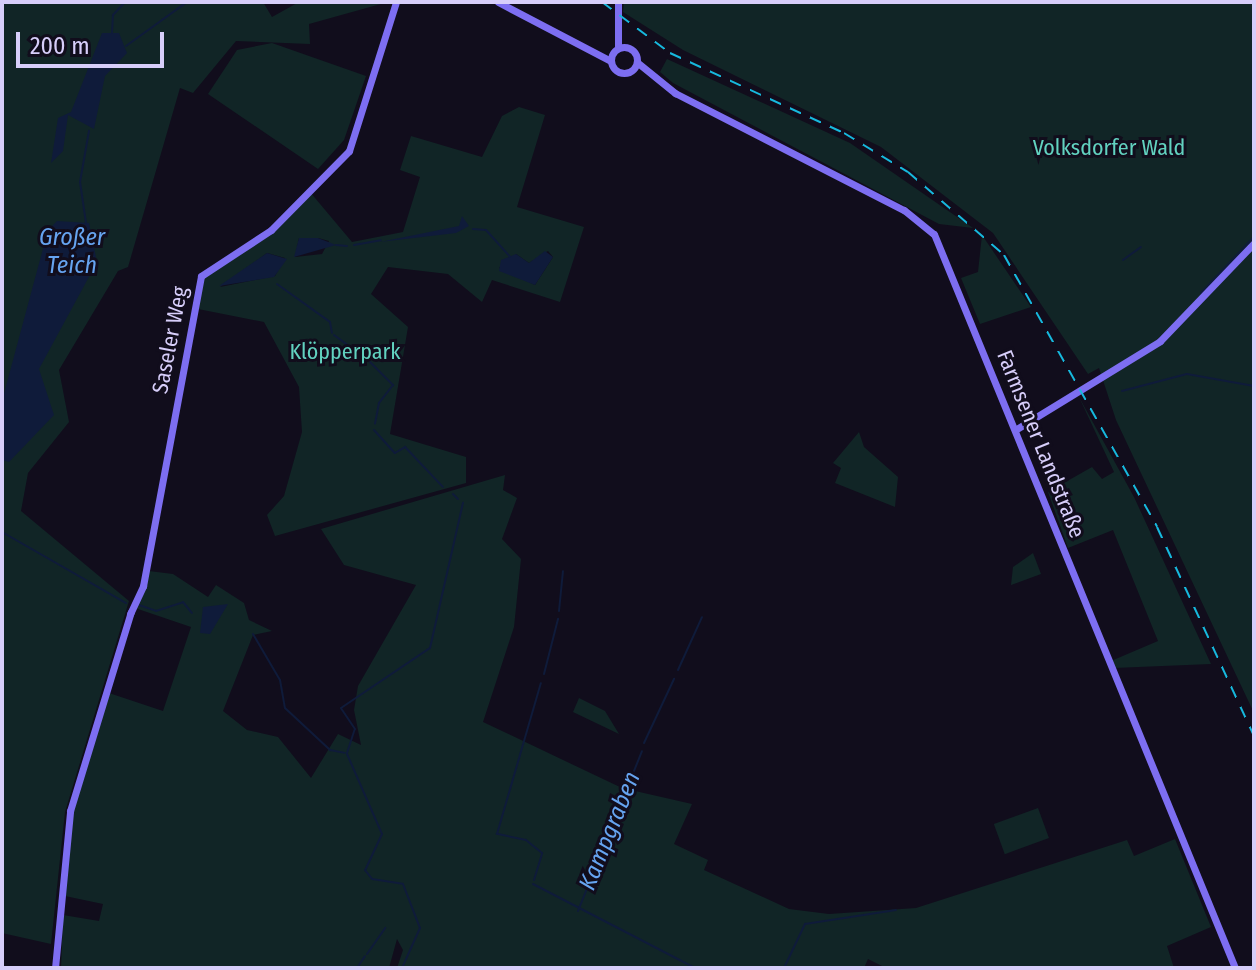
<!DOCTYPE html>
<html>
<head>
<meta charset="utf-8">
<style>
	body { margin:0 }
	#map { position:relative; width:1256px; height:970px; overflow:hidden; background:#110d1c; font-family:"Fira Sans Condensed",sans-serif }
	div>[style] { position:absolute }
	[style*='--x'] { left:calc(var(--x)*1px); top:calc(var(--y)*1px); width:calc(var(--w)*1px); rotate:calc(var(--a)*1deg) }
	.green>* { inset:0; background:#112526; transform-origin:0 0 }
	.water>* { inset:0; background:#0f1b3a }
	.stream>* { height:2px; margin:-1px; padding:0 1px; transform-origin:1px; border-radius:1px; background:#0f1b3a }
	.secondary>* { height:7px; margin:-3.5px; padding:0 3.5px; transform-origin:3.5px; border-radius:3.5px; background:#7d6ef1 }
	.secondary>.ring { margin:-3.5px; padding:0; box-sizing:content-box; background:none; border:7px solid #7d6ef1; border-radius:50% }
	.rail>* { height:2px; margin-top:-1px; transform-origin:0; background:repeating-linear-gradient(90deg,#16b9de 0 12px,transparent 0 22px) }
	span { translate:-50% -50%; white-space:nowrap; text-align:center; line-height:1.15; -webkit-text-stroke:6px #110d1c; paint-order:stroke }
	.park-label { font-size:22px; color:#62d2c0 }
	.street-label { font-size:22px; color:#d7cefa }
	.water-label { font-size:24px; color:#66a4f0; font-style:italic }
	.frame { position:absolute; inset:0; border:4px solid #d7cefa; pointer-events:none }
	.scale { position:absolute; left:16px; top:32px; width:148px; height:36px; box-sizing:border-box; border:4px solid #d7cefa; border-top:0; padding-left:10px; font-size:24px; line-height:28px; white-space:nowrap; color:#d7cefa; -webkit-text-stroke:6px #110d1c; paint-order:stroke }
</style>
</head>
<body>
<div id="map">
	<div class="green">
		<i style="clip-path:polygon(2px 2px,263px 2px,272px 17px,299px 2px,388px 2px,309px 24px,310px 44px,236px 41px,193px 93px,180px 88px,128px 267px,118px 271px,59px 370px,69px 422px,28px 473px,21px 511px,129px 601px,65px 812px,51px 944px,2px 933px)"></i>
		<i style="clip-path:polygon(624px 2px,1254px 2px,1254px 713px,1116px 420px,1099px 368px,1088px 374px,993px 233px,881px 147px,683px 50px,623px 12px)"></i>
		<i style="clip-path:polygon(272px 43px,366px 76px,344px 140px,318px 169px,208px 94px,237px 50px)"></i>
		<i style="clip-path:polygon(667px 59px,850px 143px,973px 228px,939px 224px,673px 83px,660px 72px)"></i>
		<i style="clip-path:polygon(evenodd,519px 107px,545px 115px,517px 207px,584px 227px,560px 302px,492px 280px,482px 302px,448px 274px,388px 267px,371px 294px,408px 327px,390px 434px,466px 457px,466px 483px,275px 536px,267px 515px,284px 496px,302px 432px,299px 387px,264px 322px,193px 308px,204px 277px,268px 236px,310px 192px,352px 242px,403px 232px,420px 177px,400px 170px,411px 136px,482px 157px,502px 116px,519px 107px,299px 238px,318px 238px,329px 241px,322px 254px,295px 257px,299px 238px,519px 107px,548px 251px,553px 257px,535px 285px,499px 268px,516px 254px,529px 263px,548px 251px,519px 107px,267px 253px,285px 258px,275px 276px,220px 287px,267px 253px)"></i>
		<i style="clip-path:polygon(982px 235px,1031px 307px,980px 324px,961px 278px,978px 272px)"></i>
		<i style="clip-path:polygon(1079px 397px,1134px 497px,1211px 664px,1114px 668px,1111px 661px,1158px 641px,1113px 530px,1068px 548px,1048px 492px,1092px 467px,1102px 479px,1114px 472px)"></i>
		<i style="clip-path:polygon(859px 432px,864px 447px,898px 477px,895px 507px,835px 483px,841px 468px,833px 463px)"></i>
		<i style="clip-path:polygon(505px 475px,503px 490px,517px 498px,502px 539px,521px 559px,514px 627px,483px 722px,622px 788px,692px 804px,674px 844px,708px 860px,704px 870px,789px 909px,829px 914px,916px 908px,1127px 840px,1134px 856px,1175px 839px,1211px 927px,1167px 946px,1174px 968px,886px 968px,868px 959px,864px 968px,397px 968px,403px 950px,397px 939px,389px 968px,61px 968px,63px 915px,99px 921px,103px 904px,65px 896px,74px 807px,109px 693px,163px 711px,191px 627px,135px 608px,149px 571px,173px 574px,208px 597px,216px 585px,244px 603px,249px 620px,272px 631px,253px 635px,223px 711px,247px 730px,278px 737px,311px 778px,338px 734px,361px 745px,354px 710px,358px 686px,416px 585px,344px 565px,321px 529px)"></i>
		<i style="clip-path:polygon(1033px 553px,1041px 574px,1011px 585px,1013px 567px)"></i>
		<i style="clip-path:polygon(579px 698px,605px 711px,619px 734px,573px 712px)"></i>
		<i style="left:1038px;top:808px;width:32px;height:47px;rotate:70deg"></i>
	</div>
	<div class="water">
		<i style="clip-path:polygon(102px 33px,119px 33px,127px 53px,105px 76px,94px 129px,68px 115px,63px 151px,51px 163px,58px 118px,71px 112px)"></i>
		<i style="clip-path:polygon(462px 216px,469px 226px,456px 233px,380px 242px,459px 226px)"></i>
		<i style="clip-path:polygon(57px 221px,89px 223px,97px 262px,39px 369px,54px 415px,9px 462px,2px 460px,2px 401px,48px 230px)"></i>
		<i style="clip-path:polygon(299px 238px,318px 238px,336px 245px,294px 257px)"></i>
		<i style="clip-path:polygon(545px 251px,553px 257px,535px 285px,499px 271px,501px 260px,516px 254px,529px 263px)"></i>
		<i style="clip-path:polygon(267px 253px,287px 259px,274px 277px,219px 286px)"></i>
		<i style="clip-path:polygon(228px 604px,210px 634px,200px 633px,203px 607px)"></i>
	</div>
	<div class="stream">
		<i style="--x:112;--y:33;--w:18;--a:-87"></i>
		<i style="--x:113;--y:15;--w:18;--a:-47"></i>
		<i style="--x:126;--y:46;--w:75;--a:-35.8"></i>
		<i style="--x:86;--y:223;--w:41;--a:-98.3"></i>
		<i style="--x:80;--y:182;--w:52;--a:-80"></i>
		<i style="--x:473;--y:229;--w:13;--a:4"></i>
		<i style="--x:486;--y:230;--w:36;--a:48"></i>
		<i style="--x:336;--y:245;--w:11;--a:5"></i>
		<i style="--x:354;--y:245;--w:27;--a:-10"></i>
		<i style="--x:1123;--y:260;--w:22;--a:-36"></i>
		<i style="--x:277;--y:284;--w:65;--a:35.6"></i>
		<i style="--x:330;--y:322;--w:11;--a:80"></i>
		<i style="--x:1201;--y:293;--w:77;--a:-46.6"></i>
		<i style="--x:334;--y:335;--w:42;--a:36.3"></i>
		<i style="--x:370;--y:362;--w:33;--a:45"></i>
		<i style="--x:393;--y:385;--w:23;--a:128"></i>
		<i style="--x:379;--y:403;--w:21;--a:101"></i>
		<i style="--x:1122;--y:391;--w:67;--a:-14.7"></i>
		<i style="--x:1187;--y:374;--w:68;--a:10.2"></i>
		<i style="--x:374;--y:430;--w:31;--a:48"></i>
		<i style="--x:395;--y:453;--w:12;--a:-31"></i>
		<i style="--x:405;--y:447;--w:55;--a:46.5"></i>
		<i style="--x:453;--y:494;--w:7;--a:45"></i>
		<i style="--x:2;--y:532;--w:143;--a:29.8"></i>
		<i style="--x:139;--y:605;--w:18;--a:19"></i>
		<i style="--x:156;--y:611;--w:28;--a:-18"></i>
		<i style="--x:183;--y:602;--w:14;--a:51"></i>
		<i style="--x:559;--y:611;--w:40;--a:-84.3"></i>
		<i style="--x:253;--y:634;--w:53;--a:59.6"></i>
		<i style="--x:280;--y:680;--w:28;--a:80"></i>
		<i style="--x:285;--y:708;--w:62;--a:43"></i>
		<i style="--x:330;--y:750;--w:15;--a:11"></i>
		<i style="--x:678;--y:670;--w:58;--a:-65.6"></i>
		<i style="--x:544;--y:674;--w:57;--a:-75.7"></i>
		<i style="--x:644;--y:743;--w:71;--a:-64.9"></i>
		<i style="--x:347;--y:753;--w:25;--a:-72"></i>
		<i style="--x:355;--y:729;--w:25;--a:-124"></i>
		<i style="--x:341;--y:708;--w:107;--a:-34"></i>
		<i style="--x:430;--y:648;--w:149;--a:-77.2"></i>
		<i style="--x:347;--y:754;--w:87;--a:66.4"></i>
		<i style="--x:382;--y:834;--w:40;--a:115"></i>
		<i style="--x:365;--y:870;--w:11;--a:52"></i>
		<i style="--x:372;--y:879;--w:31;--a:9"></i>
		<i style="--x:403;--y:884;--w:47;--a:68.9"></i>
		<i style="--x:420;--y:928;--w:44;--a:114.2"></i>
		<i style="--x:534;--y:880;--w:28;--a:-73"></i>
		<i style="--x:542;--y:853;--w:21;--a:-141"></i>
		<i style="--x:526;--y:840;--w:30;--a:-168"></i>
		<i style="--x:497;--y:834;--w:157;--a:-73.8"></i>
		<i style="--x:533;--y:884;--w:182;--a:27.4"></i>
		<i style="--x:578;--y:911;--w:172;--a:-68.2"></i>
		<i style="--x:367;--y:954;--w:32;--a:-55"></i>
		<i style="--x:357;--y:968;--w:14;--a:-56"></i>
		<i style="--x:784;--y:968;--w:49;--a:-64.5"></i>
		<i style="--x:805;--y:924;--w:92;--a:-8.7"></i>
	</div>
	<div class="secondary">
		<i style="--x:498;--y:2;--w:127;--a:27.6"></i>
		<i style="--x:618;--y:2;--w:46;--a:90"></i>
		<i class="ring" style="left:611px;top:47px;width:19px;height:19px"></i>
		<i style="--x:638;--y:63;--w:48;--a:39"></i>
		<i style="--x:675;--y:93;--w:257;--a:27.1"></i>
		<i style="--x:904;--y:210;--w:38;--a:39"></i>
		<i style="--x:934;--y:234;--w:793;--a:67.7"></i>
		<i style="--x:1015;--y:430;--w:170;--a:-31.5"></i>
		<i style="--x:1160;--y:341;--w:136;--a:-46.2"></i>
		<i style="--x:130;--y:614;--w:31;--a:-65"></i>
		<i style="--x:143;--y:586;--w:315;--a:-79.4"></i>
		<i style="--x:201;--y:276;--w:84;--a:-33.3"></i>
		<i style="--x:271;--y:230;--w:111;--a:-45.4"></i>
		<i style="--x:349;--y:151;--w:156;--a:-72.5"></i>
		<i style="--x:55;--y:968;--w:158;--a:-84.5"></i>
		<i style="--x:70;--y:811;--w:208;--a:-73"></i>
	</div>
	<div class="rail">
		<i style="--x:602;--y:2;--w:85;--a:36.9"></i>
		<i style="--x:670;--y:53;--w:192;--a:24.7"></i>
		<i style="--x:844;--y:133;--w:75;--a:31.4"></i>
		<i style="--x:908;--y:172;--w:127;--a:40.8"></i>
		<i style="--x:1004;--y:255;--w:312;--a:60.6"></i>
		<i style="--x:1157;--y:527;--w:230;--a:65.1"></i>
	</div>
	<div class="park-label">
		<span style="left:1109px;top:148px">Volksdorfer Wald</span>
		<span style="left:345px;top:352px">Klöpperpark</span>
	</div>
	<div class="street-label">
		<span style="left:170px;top:340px;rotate:-79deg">Saseler Weg</span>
		<span style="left:1041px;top:444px;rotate:68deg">Farmsener Landstraße</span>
	</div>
	<div class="water-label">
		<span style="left:72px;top:252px">Großer<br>Teich</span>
		<span style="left:610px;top:831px;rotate:-68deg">Kampgraben</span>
	</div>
	<div class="frame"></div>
	<div class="scale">200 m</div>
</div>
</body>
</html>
